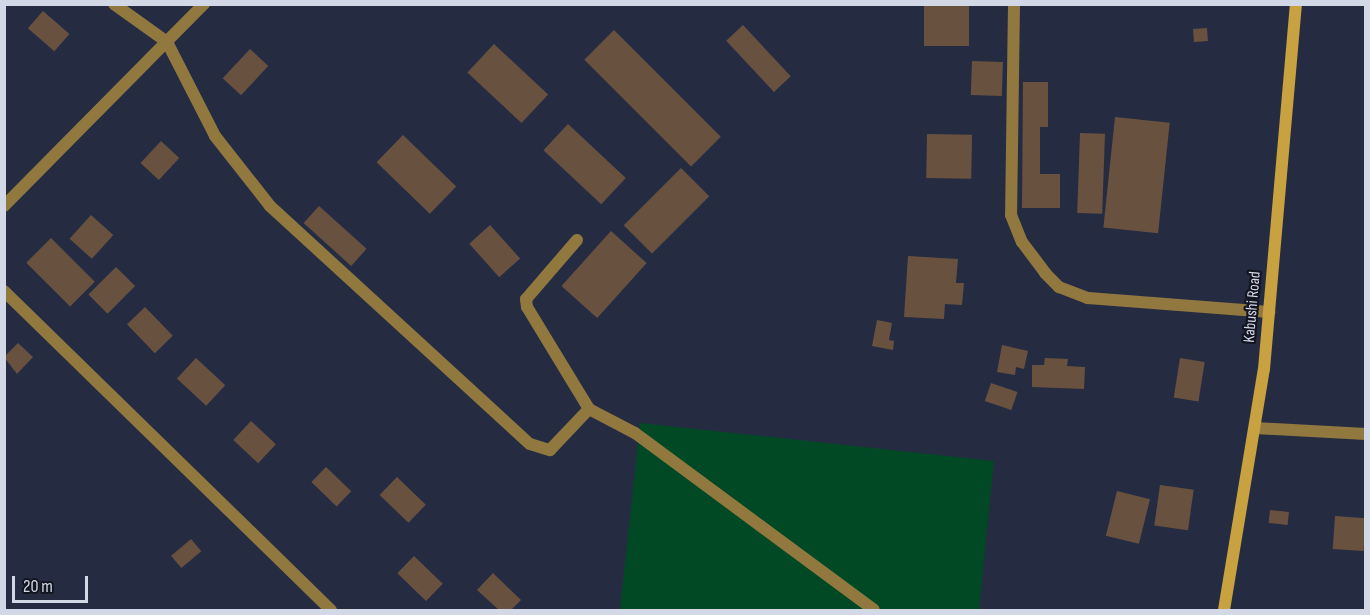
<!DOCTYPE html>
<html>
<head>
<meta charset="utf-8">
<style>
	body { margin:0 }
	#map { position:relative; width:1370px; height:615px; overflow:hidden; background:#252c42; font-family:"Sofia Sans Condensed",sans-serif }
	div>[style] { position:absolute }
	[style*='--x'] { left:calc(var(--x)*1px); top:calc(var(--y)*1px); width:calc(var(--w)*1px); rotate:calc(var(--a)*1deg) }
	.green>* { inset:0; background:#004924 }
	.building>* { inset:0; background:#695140; transform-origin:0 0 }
	.minor>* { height:12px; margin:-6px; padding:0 6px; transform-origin:6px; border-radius:6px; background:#90783f }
	.secondary>* { height:12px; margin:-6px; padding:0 6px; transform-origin:6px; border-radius:6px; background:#c8a140 }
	span { translate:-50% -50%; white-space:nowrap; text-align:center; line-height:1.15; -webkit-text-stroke:4.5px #12151f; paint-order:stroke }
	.street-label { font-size:16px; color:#d3d8e7 }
	.frame { position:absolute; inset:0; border:6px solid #d3d8e7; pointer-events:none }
	.scale { position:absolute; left:12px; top:576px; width:76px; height:27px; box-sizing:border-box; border:3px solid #d3d8e7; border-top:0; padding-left:8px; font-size:18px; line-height:21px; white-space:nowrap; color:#d3d8e7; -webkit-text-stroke:4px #12151f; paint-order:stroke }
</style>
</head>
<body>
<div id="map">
	<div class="green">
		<i style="clip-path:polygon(640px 423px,994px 461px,979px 610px,620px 610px)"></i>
	</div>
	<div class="building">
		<i style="left:924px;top:4px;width:45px;height:42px"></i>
		<i style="left:43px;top:11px;width:35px;height:23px;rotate:41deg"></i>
		<i style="left:743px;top:25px;width:70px;height:23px;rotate:47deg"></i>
		<i style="left:1207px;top:28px;width:13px;height:14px;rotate:86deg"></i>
		<i style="left:614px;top:30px;width:151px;height:42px;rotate:45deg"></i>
		<i style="left:494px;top:44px;width:74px;height:39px;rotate:43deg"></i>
		<i style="left:250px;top:49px;width:25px;height:40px;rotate:43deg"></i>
		<i style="left:972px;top:61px;width:31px;height:34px;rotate:2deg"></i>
		<i style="clip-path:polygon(1023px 82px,1048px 82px,1048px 127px,1040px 127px,1040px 174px,1060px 174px,1060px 208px,1022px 208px)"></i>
		<i style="left:1115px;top:117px;width:55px;height:111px;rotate:6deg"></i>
		<i style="left:568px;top:124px;width:79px;height:36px;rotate:43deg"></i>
		<i style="left:1080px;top:133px;width:25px;height:80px;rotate:2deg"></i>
		<i style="left:927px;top:134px;width:45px;height:44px;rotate:1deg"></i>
		<i style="left:403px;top:135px;width:74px;height:38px;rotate:44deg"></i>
		<i style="left:161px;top:141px;width:25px;height:30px;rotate:43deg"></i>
		<i style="left:681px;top:168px;width:40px;height:81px;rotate:45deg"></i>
		<i style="left:319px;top:206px;width:64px;height:23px;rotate:42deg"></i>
		<i style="left:91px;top:215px;width:30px;height:32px;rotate:42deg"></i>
		<i style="left:490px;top:225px;width:45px;height:28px;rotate:48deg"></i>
		<i style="left:611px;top:231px;width:48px;height:74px;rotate:42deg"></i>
		<i style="left:51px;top:238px;width:62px;height:35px;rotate:45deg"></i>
		<i style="clip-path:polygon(908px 256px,958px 259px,956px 283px,964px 283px,962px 305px,945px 304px,944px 319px,904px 317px)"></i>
		<i style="left:116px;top:267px;width:27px;height:39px;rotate:45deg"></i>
		<i style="left:145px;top:307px;width:40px;height:25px;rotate:46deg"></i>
		<i style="clip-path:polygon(877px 320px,892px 323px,889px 340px,894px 341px,893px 350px,872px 346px)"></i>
		<i style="clip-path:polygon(18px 343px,33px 357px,17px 374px,4px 357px)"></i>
		<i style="clip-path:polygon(1002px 345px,1028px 351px,1024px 369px,1016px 367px,1015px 375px,997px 372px)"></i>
		<i style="left:196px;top:358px;width:40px;height:28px;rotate:43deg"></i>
		<i style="clip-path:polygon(1045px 358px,1068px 359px,1067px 366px,1085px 367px,1084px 389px,1032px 387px,1032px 365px,1044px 365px)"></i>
		<i style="left:1180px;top:358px;width:25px;height:40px;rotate:9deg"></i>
		<i style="left:991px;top:383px;width:28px;height:19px;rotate:19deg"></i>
		<i style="left:251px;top:421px;width:34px;height:26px;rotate:43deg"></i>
		<i style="left:326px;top:467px;width:35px;height:21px;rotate:44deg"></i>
		<i style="left:397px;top:477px;width:40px;height:25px;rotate:44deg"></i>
		<i style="left:1160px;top:485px;width:34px;height:41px;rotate:8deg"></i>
		<i style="left:1117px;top:491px;width:34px;height:46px;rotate:14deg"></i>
		<i style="left:1270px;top:510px;width:19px;height:13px;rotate:6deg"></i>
		<i style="left:1335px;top:516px;width:31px;height:33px;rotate:4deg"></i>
		<i style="left:191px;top:539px;width:16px;height:26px;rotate:50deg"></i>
		<i style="left:414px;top:556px;width:40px;height:24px;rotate:44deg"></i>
		<i style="clip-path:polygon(493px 573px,521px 600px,511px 610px,499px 610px,477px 590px)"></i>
	</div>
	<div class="minor">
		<i style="--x:114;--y:4;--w:65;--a:35.6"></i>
		<i style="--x:167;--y:42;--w:106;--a:62.9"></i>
		<i style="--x:215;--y:136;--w:89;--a:51.8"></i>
		<i style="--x:270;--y:206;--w:352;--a:42.5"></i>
		<i style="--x:530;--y:444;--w:21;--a:17"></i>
		<i style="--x:550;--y:450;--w:57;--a:-46.4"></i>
		<i style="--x:1014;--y:4;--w:211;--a:90.8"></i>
		<i style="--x:1011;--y:215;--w:29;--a:68"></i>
		<i style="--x:1022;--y:242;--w:39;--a:53"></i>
		<i style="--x:1045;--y:273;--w:20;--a:45"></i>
		<i style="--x:1059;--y:287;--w:31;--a:21"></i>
		<i style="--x:1088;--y:298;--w:182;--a:4.4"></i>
		<i style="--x:4;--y:206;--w:284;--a:-45.3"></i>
		<i style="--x:577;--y:240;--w:78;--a:130.8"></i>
		<i style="--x:526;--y:299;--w:8;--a:83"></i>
		<i style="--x:527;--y:307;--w:119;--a:58.7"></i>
		<i style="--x:589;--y:409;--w:52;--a:27.6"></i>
		<i style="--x:635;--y:433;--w:297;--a:36.5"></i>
		<i style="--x:4;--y:291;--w:457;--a:44.3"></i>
		<i style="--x:1255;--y:428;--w:111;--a:3.1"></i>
	</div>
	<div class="secondary">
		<i style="--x:1224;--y:610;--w:244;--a:-80.6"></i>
		<i style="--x:1264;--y:369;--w:366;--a:-85"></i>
	</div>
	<div class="street-label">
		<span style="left:1253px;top:307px;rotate:-85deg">Kabushi Road</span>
	</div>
	<div class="frame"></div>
	<div class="scale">20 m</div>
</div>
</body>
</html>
